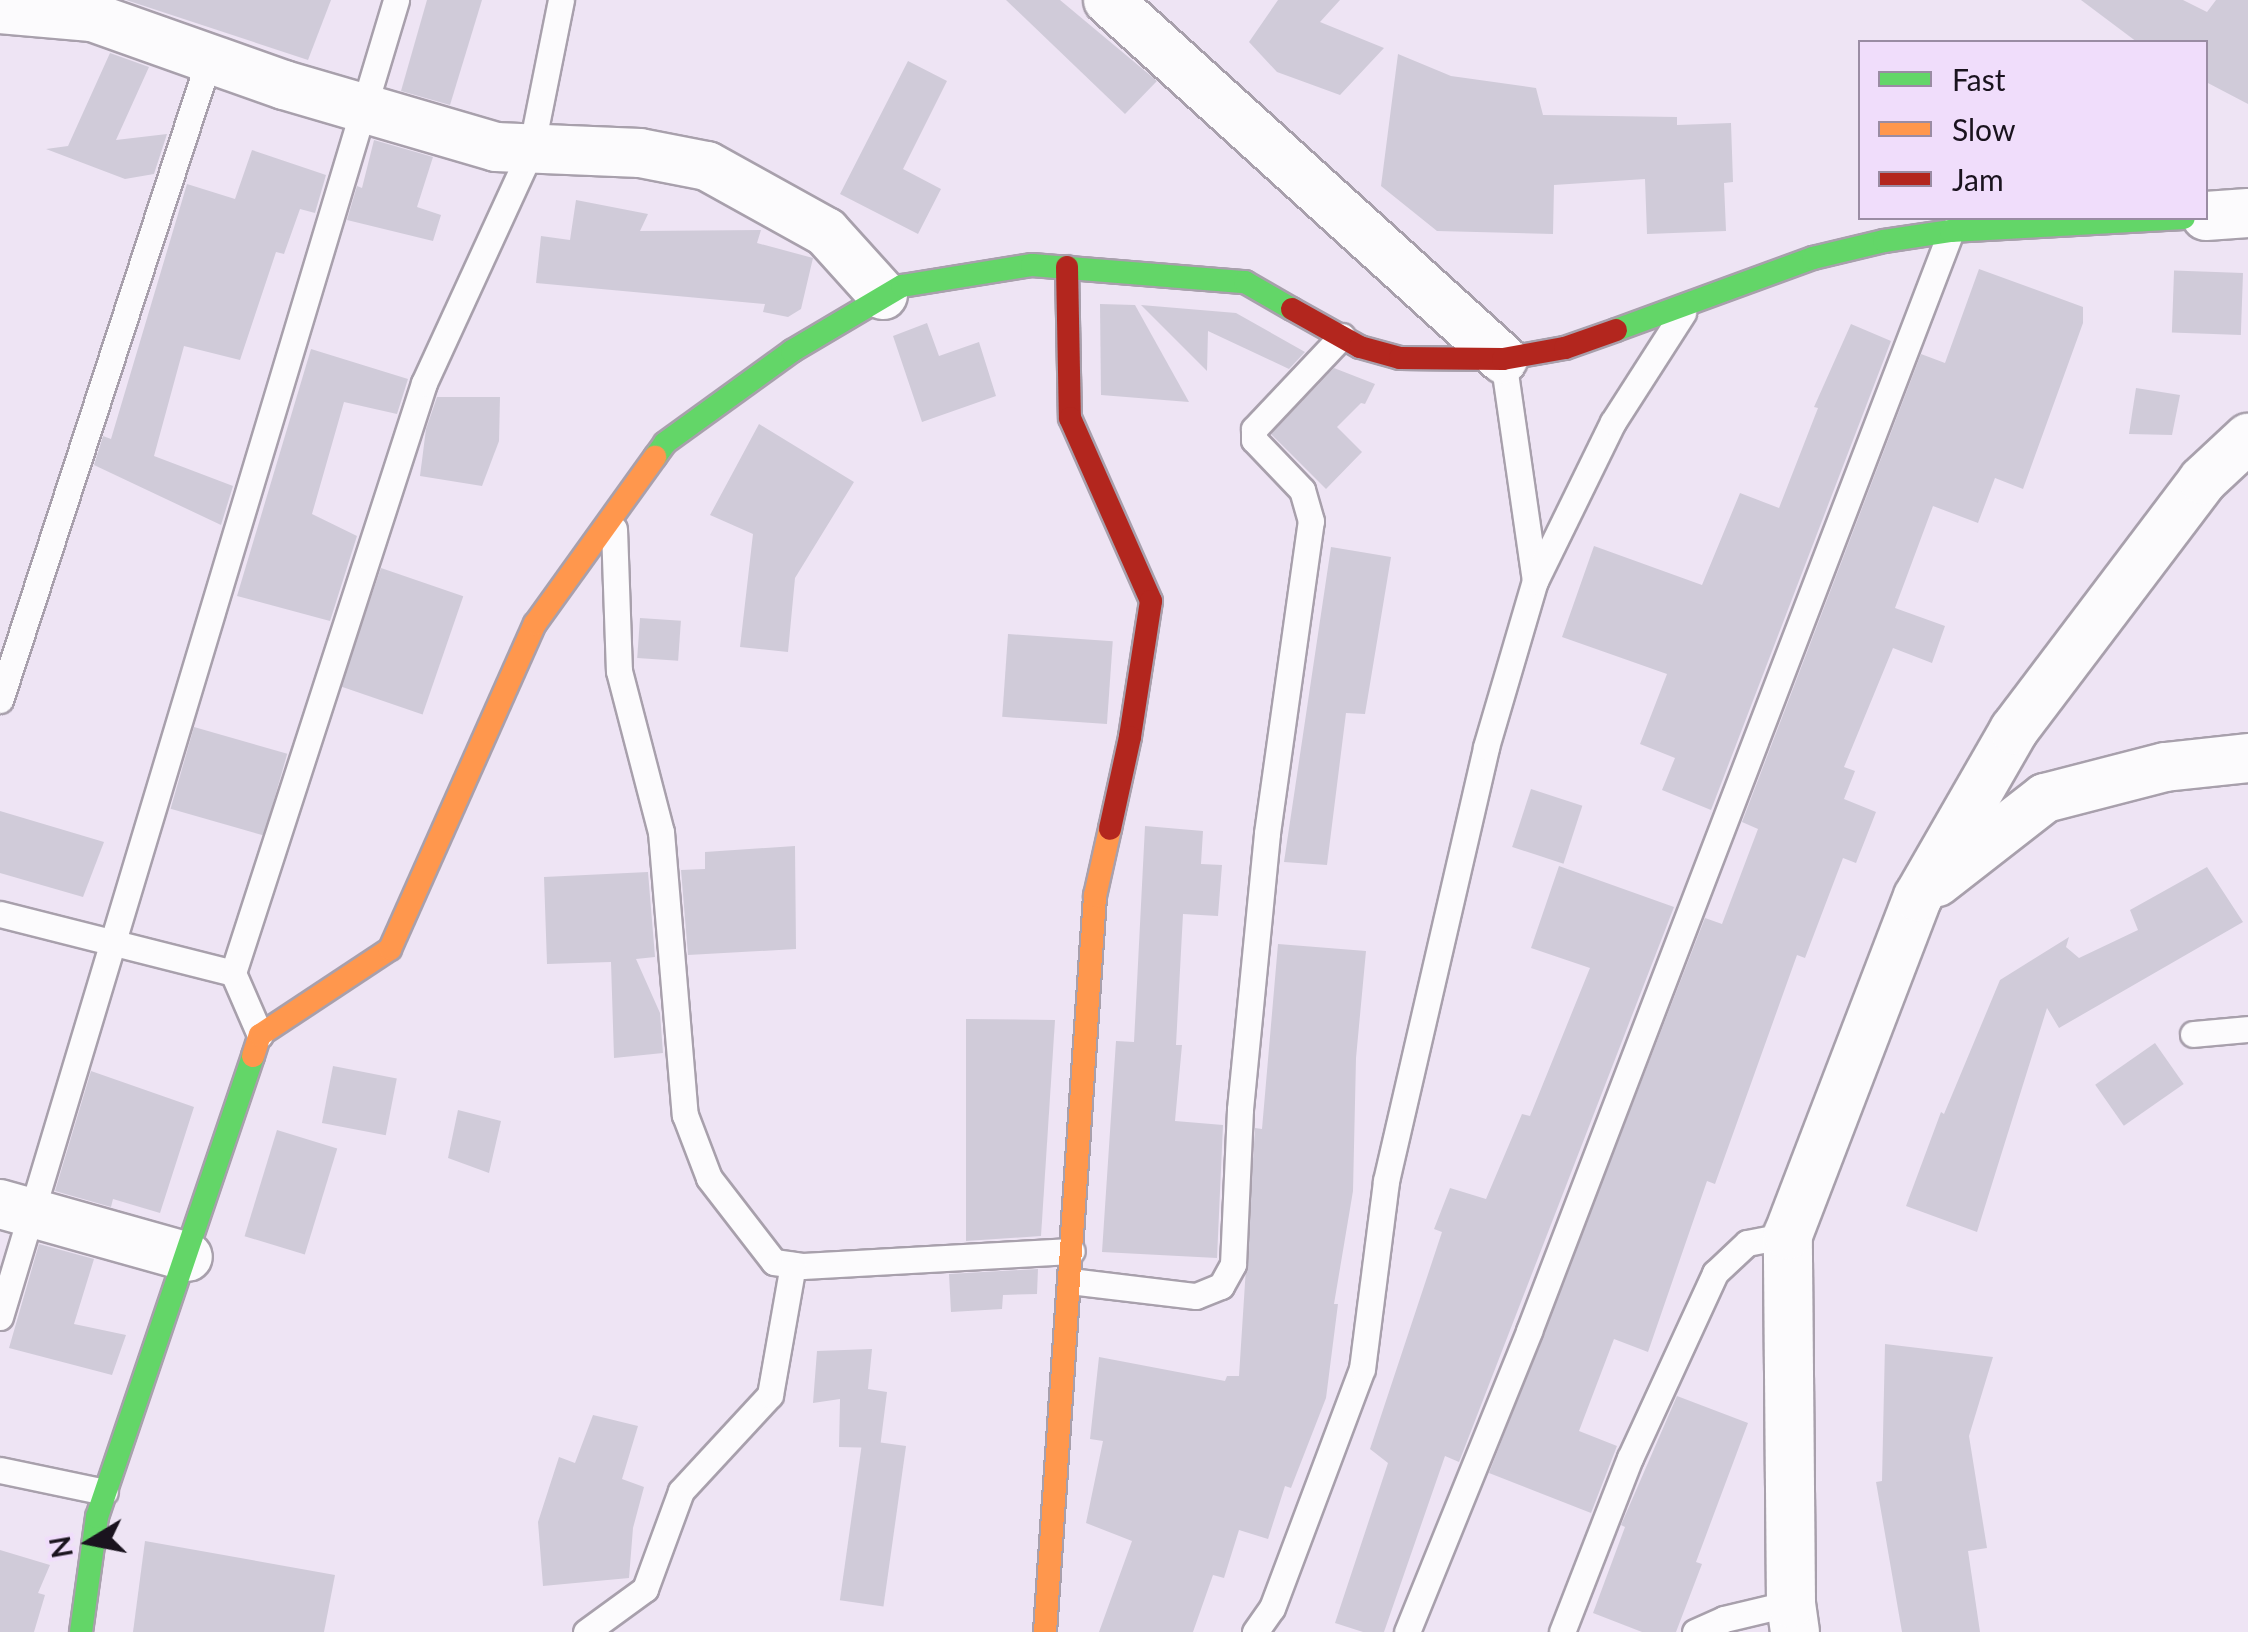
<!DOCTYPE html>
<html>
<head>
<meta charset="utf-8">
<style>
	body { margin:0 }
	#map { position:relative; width:2248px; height:1632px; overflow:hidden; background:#eee4f4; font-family:Lato,sans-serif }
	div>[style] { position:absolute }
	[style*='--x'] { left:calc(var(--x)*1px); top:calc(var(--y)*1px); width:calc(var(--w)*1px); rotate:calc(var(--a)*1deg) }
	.building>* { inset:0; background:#d0cbd9; transform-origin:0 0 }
	.roads { filter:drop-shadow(2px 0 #a8a0ac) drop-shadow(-2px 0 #a8a0ac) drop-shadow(0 2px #a8a0ac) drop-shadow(0 -2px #a8a0ac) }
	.lane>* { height:25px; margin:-12.5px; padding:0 12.5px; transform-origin:12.5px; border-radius:12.5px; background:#fcfbfd }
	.street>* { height:48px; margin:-24px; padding:0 24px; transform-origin:24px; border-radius:24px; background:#fcfbfd }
	.fast>* { height:22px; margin:-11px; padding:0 11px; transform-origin:11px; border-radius:11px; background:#63d668 }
	.slow>* { height:22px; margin:-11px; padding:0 11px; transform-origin:11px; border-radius:11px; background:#ff974d }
	.jam>* { height:22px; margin:-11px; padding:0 11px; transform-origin:11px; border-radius:11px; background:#b3261e }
	span { translate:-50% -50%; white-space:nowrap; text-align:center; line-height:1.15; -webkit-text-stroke:8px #f0ddfb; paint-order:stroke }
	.legend { position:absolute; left:1858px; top:40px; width:350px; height:180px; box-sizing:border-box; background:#f0ddfb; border:2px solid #9a8ca3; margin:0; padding:12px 18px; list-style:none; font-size:30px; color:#1a131e }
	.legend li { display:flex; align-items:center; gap:20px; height:50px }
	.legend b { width:50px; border:2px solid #9a8ca3 }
	.north { position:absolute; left:40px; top:1492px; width:100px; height:100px; -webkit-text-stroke:8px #f0ddfb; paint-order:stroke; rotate:260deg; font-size:28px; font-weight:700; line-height:40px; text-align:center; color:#1a131e }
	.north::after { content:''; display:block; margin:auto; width:35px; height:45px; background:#1a131e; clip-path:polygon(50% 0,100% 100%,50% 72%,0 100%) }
</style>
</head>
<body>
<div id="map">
	<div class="building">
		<i style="clip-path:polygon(126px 0,331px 0,308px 60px)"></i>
		<i style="clip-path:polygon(427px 0,482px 0,450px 105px,401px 91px)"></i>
		<i style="clip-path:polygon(1006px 0,1060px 0,1157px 81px,1125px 114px)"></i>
		<i style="clip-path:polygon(1278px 0,1340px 0,1320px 22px,1384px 48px,1340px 95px,1277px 72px,1249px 42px)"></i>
		<i style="clip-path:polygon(2081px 0,2183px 0,2207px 12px,2216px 0,2248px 0,2248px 104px,2206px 82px,2206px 42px,2137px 42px)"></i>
		<i style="clip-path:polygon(110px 53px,149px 67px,116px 140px,167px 134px,154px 174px,125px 179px,46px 149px,68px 146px)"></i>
		<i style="clip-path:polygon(1398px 54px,1451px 76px,1536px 88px,1543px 115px,1677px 117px,1677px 125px,1731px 123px,1733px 182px,1724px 183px,1726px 231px,1647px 234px,1645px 179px,1554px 185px,1553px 234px,1437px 231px,1381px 186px)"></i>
		<i style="clip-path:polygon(908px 61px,947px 81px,903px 169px,941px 189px,918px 234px,840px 194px)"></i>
		<i style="clip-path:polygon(374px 140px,433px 157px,417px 207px,441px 215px,433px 241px,347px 220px,357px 186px,362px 188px)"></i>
		<i style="clip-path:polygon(252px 150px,326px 175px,315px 213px,300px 209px,284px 254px,276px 252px,240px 360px,184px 346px,154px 456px,233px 486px,221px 525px,94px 465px,103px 436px,111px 439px,187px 184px,235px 199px)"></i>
		<i style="clip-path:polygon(576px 200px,648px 214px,640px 231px,761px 230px,757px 243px,813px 258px,801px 309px,788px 317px,763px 312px,765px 304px,536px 283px,541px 236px,570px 240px)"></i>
		<i style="clip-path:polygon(1979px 269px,2083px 307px,2083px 323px,2023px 489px,1995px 478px,1978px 523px,1933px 506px,1895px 608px,1945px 626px,1932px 663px,1893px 648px,1844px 767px,1855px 771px,1844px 799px,1876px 812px,1856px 863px,1843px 858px,1805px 958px,1797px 955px,1715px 1184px,1707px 1181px,1648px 1352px,1614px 1339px,1579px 1431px,1617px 1446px,1591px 1513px,1489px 1473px,1705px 918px,1722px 924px,1758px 829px,1742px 822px,1921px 354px,1945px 363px)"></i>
		<i style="left:2243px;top:273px;width:62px;height:69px;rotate:92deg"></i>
		<i style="clip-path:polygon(1100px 304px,1135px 305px,1189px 402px,1101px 395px)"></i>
		<i style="clip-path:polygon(1141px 305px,1236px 313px,1305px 352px,1289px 369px,1208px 331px,1207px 371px)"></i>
		<i style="clip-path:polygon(927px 323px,939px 356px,979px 342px,996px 396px,922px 422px,893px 336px)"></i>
		<i style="clip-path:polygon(1851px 324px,1891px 341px,1711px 810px,1662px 790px,1675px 758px,1640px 744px,1667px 674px,1562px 637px,1594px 546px,1702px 585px,1740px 493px,1779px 508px,1818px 408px,1814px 407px)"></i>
		<i style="clip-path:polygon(311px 349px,408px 379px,397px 414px,344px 402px,312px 514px,357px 536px,330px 621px,237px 596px)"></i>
		<i style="clip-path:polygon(1334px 368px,1375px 384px,1365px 404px,1361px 403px,1337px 427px,1362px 452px,1326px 489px,1271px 434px)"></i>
		<i style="clip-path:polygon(2136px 388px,2180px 395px,2172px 435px,2129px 434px)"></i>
		<i style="clip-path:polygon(437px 397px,500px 397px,499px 441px,482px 486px,420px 476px,426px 429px)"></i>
		<i style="clip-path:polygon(759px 424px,854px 482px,795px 578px,788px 652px,740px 647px,753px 534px,710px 515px)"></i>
		<i style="clip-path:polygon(1331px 547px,1391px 557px,1365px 714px,1346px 713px,1327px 865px,1284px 862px)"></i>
		<i style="left:381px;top:568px;width:87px;height:125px;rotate:19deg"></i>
		<i style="left:640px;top:618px;width:41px;height:40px;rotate:4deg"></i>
		<i style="left:1008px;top:634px;width:105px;height:83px;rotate:4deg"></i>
		<i style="left:194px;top:727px;width:97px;height:85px;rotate:16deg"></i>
		<i style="left:1531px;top:789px;width:54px;height:61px;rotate:18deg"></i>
		<i style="clip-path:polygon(0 811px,104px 842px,83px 897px,0 873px)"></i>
		<i style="clip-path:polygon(1145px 826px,1203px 831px,1201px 864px,1222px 865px,1218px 916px,1183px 914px,1176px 1045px,1182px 1045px,1175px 1121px,1223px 1125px,1217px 1258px,1102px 1252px,1116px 1041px,1134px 1042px)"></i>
		<i style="clip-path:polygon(795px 846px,796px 949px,688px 955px,681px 870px,705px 869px,705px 852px)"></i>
		<i style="clip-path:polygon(1559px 866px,1674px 907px,1459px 1462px,1445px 1456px,1384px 1632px,1363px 1632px,1335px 1623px,1388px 1463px,1370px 1449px,1442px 1232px,1434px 1229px,1450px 1188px,1486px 1199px,1522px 1114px,1530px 1116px,1590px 968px,1531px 948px)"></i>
		<i style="clip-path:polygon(2207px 867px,2243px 922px,2059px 1028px,2047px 1008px,1977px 1232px,1906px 1206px,1941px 1112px,1944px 1114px,2000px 980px,2069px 937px,2066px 947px,2079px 958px,2138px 930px,2130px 910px)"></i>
		<i style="clip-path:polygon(648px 872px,655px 957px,636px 959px,660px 1013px,663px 1053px,614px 1058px,611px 962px,547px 964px,544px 877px)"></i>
		<i style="clip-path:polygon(1278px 944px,1366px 951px,1356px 1058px,1353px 1191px,1334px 1304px,1338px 1304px,1326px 1398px,1291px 1488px,1285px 1486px,1268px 1539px,1239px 1530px,1224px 1578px,1213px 1575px,1193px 1632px,1099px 1632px,1132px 1541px,1086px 1523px,1103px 1441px,1090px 1439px,1099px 1357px,1225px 1381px,1227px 1376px,1239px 1376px,1255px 1128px,1262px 1129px)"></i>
		<i style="clip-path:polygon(966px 1019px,1055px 1020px,1041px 1236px,966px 1241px)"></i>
		<i style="left:2155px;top:1043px;width:50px;height:73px;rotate:55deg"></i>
		<i style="left:333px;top:1066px;width:65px;height:58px;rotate:11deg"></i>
		<i style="clip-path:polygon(91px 1071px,194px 1107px,160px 1213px,113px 1199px,111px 1207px,55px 1191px)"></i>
		<i style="clip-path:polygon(458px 1110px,501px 1121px,489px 1173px,448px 1158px)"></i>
		<i style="left:277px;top:1130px;width:63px;height:111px;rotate:17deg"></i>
		<i style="clip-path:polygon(39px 1244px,94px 1259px,74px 1324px,126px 1335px,112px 1375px,9px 1348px)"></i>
		<i style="clip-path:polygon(1038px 1269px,1037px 1294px,1003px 1295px,1002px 1309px,951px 1312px,949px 1274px)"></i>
		<i style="clip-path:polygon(1885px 1344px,1993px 1357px,1969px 1436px,1987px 1548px,1968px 1551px,1980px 1632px,1902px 1632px,1876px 1482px,1882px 1481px)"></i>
		<i style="clip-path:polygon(872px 1349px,868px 1389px,887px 1392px,880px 1448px,839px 1447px,840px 1399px,813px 1403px,817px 1351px)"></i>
		<i style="clip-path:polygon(1677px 1396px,1748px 1423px,1696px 1562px,1702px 1564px,1676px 1632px,1642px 1632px,1593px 1613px,1625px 1527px,1621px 1525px)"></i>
		<i style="clip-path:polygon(593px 1415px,638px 1426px,622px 1479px,644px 1487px,633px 1528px,629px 1578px,543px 1586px,538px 1522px,559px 1457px,575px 1463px)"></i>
		<i style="left:906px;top:1446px;width:162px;height:44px;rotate:98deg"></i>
		<i style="clip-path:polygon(145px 1541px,335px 1575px,324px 1632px,133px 1632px)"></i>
		<i style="clip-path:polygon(0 1550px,50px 1565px,38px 1593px,45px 1595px,34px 1632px,0 1632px)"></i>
	</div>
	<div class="roads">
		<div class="lane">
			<i style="--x:1503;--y:359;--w:224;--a:81.8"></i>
			<i style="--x:614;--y:529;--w:142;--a:88"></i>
			<i style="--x:619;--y:671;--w:166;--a:75.4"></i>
			<i style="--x:661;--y:832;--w:284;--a:85.2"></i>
			<i style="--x:685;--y:1115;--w:67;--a:69.1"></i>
			<i style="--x:709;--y:1178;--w:106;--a:52.3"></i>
			<i style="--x:774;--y:1262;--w:28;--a:8"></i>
			<i style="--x:802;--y:1266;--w:270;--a:-3.2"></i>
			<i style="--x:0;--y:700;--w:674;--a:-71.94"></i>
			<i style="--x:0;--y:914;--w:240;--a:14.2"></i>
			<i style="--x:2193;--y:1034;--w:55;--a:-5.2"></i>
			<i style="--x:260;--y:1035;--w:68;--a:-113.5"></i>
			<i style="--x:233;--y:973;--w:620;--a:-72.06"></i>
			<i style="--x:424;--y:383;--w:256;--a:-65.3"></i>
			<i style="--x:531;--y:150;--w:153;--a:-78.7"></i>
			<i style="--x:1070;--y:1281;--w:127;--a:6.8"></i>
			<i style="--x:1196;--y:1296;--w:27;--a:-22"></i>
			<i style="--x:1221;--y:1286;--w:25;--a:-61"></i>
			<i style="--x:1233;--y:1264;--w:155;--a:-87.4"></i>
			<i style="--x:1240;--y:1109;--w:277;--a:-84.4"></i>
			<i style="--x:1267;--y:833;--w:315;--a:-82"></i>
			<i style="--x:1311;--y:521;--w:32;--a:-106"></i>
			<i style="--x:1302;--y:490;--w:69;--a:-133.8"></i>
			<i style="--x:1254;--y:440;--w:11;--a:-90"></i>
			<i style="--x:1254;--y:429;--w:128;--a:-46.6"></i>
			<i style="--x:0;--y:1317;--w:1375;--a:-73.26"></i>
			<i style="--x:0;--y:1470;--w:107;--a:11.8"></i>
			<i style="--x:586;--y:1632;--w:73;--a:-36.1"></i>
			<i style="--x:645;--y:1589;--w:104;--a:-69.8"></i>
			<i style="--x:681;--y:1491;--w:131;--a:-47.2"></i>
			<i style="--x:770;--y:1395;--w:132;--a:-80"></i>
			<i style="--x:1255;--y:1632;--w:29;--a:-55"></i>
			<i style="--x:1272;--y:1608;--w:255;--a:-69.4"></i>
			<i style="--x:1362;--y:1369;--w:190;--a:-82.7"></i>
			<i style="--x:1386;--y:1181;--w:445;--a:-77"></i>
			<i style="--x:1486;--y:747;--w:173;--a:-73.6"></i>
			<i style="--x:1535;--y:581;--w:177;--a:-63.9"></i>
			<i style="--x:1613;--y:422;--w:130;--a:-57.3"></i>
			<i style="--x:1407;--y:1632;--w:325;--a:-67.9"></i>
			<i style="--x:1529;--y:1331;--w:1178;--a:-69.01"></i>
			<i style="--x:1562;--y:1632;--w:187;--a:-68.7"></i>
			<i style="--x:1630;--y:1458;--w:204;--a:-65.3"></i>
			<i style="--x:1715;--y:1273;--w:44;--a:-43.2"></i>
			<i style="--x:1747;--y:1243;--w:42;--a:-11"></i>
			<i style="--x:1695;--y:1632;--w:32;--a:-24"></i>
			<i style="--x:1724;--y:1619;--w:69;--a:-13.4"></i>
		</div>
		<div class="street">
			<i style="--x:1108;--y:0;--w:534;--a:42.27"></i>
			<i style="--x:0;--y:9;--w:92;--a:5"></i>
			<i style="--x:92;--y:17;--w:204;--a:19.5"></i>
			<i style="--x:284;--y:85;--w:221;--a:16.3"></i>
			<i style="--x:496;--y:147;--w:144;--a:2.4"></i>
			<i style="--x:640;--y:153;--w:68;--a:11"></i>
			<i style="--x:707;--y:166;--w:136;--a:29"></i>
			<i style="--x:826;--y:232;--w:85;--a:47.9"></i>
			<i style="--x:2206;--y:216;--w:42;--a:-4.1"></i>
			<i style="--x:1937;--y:882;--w:137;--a:-37.9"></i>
			<i style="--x:2045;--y:798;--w:124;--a:-14.5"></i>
			<i style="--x:2165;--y:767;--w:83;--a:-6.2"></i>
			<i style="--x:0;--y:1204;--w:195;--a:15.7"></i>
			<i style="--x:1795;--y:1632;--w:29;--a:-98"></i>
			<i style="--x:1791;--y:1603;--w:368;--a:-90.5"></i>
			<i style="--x:1788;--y:1235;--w:362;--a:-69"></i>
			<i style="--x:1918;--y:897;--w:193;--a:-60.1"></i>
			<i style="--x:2014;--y:730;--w:313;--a:-52.9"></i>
			<i style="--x:2203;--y:480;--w:62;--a:-43"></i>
		</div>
		<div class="fast">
			<i style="--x:1616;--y:330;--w:210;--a:-20.1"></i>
			<i style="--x:1813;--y:258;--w:73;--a:-13.5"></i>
			<i style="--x:1884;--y:241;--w:68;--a:-8.5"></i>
			<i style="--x:1951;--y:231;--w:233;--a:-3.2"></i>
			<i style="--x:655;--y:457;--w:17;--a:-54"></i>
			<i style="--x:665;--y:443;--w:157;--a:-35.9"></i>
			<i style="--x:792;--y:351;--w:128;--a:-30.6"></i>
			<i style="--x:902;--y:286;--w:132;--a:-9.2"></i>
			<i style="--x:1032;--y:265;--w:214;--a:4.6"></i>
			<i style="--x:1245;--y:282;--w:54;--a:29.9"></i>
			<i style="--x:81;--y:1632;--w:116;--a:-82.1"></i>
			<i style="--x:97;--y:1517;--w:487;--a:-71.3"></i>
		</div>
		<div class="slow">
			<i style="--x:253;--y:1056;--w:22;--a:-72"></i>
			<i style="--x:260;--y:1035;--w:156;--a:-33.5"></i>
			<i style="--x:390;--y:949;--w:356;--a:-66"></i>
			<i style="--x:535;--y:624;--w:206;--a:-54.3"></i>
			<i style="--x:1045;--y:1632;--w:738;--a:-86.11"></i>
			<i style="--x:1095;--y:896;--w:69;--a:-77.4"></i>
		</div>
		<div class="jam">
			<i style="--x:1067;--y:267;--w:151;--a:88.9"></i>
			<i style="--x:1070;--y:418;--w:200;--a:66.1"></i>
			<i style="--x:1151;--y:601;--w:138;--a:98.8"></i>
			<i style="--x:1130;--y:737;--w:94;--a:102.3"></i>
			<i style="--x:1292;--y:309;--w:78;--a:29.2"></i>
			<i style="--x:1360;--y:347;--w:41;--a:15.4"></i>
			<i style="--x:1400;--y:358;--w:103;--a:0.6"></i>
			<i style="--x:1503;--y:359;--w:63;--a:-10.1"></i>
			<i style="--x:1565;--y:348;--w:54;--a:-19.4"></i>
		</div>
	</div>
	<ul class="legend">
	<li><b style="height:12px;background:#63d668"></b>Fast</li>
	<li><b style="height:12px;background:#ff974d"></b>Slow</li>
	<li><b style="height:12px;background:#b3261e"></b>Jam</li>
	</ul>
	<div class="north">N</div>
</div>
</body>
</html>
